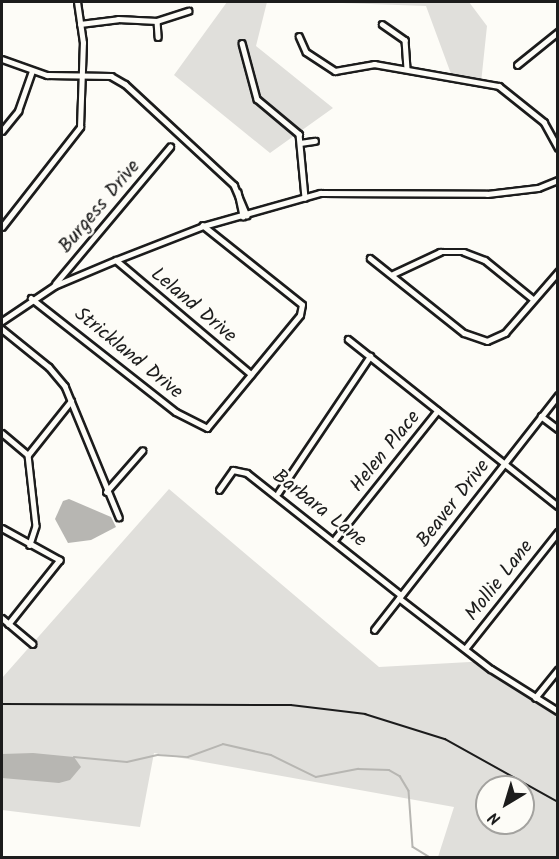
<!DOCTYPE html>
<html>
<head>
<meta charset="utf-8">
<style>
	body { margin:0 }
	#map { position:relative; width:559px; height:859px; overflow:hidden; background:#fdfcf7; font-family:Kalam,sans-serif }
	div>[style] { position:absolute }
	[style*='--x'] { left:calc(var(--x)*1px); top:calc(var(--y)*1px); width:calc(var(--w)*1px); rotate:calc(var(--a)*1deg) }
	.green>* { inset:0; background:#e0dfdb }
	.water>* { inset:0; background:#b7b6b2 }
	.stream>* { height:1.5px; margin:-0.75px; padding:0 0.75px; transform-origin:0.75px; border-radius:0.75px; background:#b7b6b2 }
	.roads { filter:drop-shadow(2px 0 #1c1c1c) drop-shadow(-2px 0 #1c1c1c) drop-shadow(0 2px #1c1c1c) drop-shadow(0 -2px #1c1c1c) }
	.minor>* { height:4.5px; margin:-2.25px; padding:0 2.25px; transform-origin:2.25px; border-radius:2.25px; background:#fdfcf7 }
	.tertiary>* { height:5px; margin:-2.5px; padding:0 2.5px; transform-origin:2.5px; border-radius:2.5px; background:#fdfcf7 }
	.rail>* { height:1.5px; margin:-0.75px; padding:0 0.75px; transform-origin:0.75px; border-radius:0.75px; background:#1c1c1c }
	span { translate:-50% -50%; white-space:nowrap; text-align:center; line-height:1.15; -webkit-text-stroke:5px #fdfcf7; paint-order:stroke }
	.street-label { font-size:20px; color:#1c1c1c }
	.frame { position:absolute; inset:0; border:3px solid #1c1c1c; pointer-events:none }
	.north { position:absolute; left:475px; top:775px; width:60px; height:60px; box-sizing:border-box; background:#fdfcf7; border:2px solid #a3a29f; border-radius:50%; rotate:218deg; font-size:16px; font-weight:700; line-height:24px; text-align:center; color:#1c1c1c }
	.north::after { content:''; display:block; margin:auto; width:21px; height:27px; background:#1c1c1c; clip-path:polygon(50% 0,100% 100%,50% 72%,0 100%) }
</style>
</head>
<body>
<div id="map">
	<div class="green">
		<i style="clip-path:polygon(227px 2px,267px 2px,256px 46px,333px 108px,270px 153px,174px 75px)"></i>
		<i style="clip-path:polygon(314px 2px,469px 2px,487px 26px,481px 83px,454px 82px,426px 6px)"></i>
		<i style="clip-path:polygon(evenodd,169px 489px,379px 667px,488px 661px,557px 707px,557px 857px,438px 857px,454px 807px,154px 753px,140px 827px,2px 810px,2px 678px,169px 489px,487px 787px,523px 787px,523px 823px,487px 823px,487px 787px)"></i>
	</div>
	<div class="water">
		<i style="clip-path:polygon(69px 499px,111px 517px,116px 527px,91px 540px,68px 543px,55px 519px,63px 501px)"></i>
		<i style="clip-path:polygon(33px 753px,74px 757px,81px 767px,70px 780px,59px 783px,2px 778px,2px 754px)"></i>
	</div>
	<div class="stream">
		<i style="--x:74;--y:757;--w:53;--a:5.4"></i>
		<i style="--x:127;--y:762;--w:32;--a:-13"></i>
		<i style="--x:158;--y:755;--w:30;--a:4"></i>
		<i style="--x:188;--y:757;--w:37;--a:-20"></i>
		<i style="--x:223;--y:744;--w:49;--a:12.9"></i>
		<i style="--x:271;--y:755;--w:50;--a:26.1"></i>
		<i style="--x:316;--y:777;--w:43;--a:-10.8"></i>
		<i style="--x:358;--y:769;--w:31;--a:2"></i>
		<i style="--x:389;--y:770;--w:13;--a:29"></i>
		<i style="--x:400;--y:776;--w:17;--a:59"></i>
		<i style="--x:409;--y:791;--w:56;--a:85.9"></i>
		<i style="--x:413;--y:847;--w:21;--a:31"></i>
	</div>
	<div class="roads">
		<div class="minor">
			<i style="--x:157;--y:21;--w:16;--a:86"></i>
			<i style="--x:80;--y:24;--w:38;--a:-7"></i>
			<i style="--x:118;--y:19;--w:39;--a:3"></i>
			<i style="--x:157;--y:21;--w:33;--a:-18"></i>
			<i style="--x:382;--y:24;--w:28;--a:35"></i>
			<i style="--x:405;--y:40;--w:28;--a:86"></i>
			<i style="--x:299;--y:36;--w:17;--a:66"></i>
			<i style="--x:306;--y:52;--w:35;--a:33"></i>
			<i style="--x:335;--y:71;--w:40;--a:-10"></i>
			<i style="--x:374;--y:64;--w:127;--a:10"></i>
			<i style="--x:499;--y:86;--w:58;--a:38.7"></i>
			<i style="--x:544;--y:122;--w:29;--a:61"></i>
			<i style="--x:242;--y:43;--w:58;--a:75"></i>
			<i style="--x:257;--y:99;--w:55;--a:39.8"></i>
			<i style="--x:299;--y:134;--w:64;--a:84.6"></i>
			<i style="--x:2;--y:59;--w:48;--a:19.6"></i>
			<i style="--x:47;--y:75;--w:64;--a:0.9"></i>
			<i style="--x:111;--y:76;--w:16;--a:30"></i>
			<i style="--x:125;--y:84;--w:149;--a:42.8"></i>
			<i style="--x:234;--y:185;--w:33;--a:67"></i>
			<i style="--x:517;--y:65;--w:53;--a:-38.8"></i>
			<i style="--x:2;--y:131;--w:26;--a:-51"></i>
			<i style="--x:18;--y:111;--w:42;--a:-70.7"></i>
			<i style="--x:300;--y:143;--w:15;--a:-8"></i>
			<i style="--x:238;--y:192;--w:25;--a:78"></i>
			<i style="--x:2;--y:227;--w:127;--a:-52"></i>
			<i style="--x:80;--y:127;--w:84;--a:-88"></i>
			<i style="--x:83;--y:43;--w:41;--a:-98.3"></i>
			<i style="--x:370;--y:258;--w:120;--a:38.6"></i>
			<i style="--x:464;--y:333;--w:24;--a:19"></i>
			<i style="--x:487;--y:341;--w:20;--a:-24"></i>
			<i style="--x:505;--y:333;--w:81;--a:-49"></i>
			<i style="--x:116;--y:260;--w:177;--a:40.2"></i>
			<i style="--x:393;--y:274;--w:52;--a:-25.1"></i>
			<i style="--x:440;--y:252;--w:24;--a:0"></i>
			<i style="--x:464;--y:252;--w:22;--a:21"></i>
			<i style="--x:485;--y:260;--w:62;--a:39.1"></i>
			<i style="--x:55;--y:284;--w:179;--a:-50"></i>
			<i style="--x:31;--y:298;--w:184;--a:38.2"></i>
			<i style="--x:176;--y:412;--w:35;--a:27"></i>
			<i style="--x:207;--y:428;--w:146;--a:-50.5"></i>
			<i style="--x:300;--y:315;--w:10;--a:-79"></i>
			<i style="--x:302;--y:305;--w:127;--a:-141.4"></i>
			<i style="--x:2;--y:329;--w:60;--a:39"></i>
			<i style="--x:49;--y:367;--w:25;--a:50"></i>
			<i style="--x:65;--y:386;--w:142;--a:67.6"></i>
			<i style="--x:348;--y:339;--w:268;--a:38.5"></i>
			<i style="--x:541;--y:416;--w:21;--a:37"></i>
			<i style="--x:2;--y:433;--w:34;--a:40"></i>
			<i style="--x:28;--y:455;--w:71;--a:83.6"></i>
			<i style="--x:36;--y:526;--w:20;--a:108"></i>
			<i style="--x:28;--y:455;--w:69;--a:-51.5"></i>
			<i style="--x:219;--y:490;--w:24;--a:-55"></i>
			<i style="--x:233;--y:470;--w:14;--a:12"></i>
			<i style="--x:247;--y:473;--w:196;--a:38.4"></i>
			<i style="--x:106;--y:492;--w:55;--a:-48.7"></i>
			<i style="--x:278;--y:493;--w:165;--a:-56.1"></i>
			<i style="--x:2;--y:528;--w:66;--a:28.9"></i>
			<i style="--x:60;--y:560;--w:82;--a:128.6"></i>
			<i style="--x:335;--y:539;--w:164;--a:-51.4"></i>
			<i style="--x:399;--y:598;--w:116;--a:37.7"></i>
			<i style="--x:491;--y:669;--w:79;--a:32.1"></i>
			<i style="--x:2;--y:618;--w:40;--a:40"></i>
			<i style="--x:374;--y:630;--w:298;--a:-51.9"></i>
			<i style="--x:465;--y:649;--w:149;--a:-51.5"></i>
			<i style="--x:535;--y:698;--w:36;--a:-51"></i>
		</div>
		<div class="tertiary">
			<i style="--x:2;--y:321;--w:63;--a:-33.9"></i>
			<i style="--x:54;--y:286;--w:67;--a:-22.8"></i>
			<i style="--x:116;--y:260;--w:93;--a:-21.3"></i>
			<i style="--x:203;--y:226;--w:122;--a:-15.8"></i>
			<i style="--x:320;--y:193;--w:167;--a:0.3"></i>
			<i style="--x:487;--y:194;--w:51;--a:-6.7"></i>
			<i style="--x:538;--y:188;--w:22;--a:-22"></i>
		</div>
	</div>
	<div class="rail">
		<i style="--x:2;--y:704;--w:289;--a:0.2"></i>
		<i style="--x:291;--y:705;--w:75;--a:6.9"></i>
		<i style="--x:365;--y:714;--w:84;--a:17.4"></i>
		<i style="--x:445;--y:739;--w:129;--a:29.1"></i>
	</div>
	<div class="street-label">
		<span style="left:100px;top:207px;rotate:-50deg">Burgess Drive</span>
		<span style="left:193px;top:306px;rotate:40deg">Leland Drive</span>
		<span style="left:128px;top:354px;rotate:39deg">Strickland Drive</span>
		<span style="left:386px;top:452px;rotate:-51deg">Helen Place</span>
		<span style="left:454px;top:504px;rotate:-52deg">Beaver Drive</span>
		<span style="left:319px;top:509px;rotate:38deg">Barbara Lane</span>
		<span style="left:500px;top:581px;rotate:-52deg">Mollie Lane</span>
	</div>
	<div class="frame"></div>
	<div class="north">N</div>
</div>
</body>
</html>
